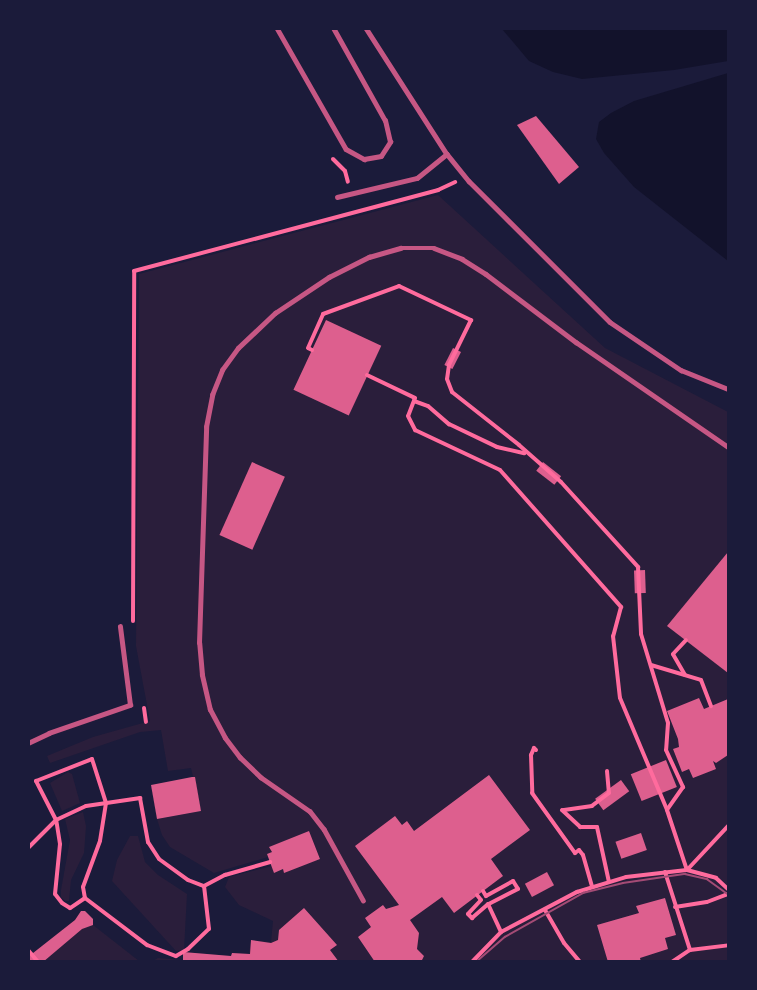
<!DOCTYPE html>
<html>
<head>
<meta charset="utf-8">
<style>
	body { margin:0 }
	#map { position:relative; width:757px; height:990px; overflow:hidden; background:#1b1b3a; font-family:"Fira Sans",sans-serif }
	div>[style] { position:absolute }
	[style*='--x'] { left:calc(var(--x)*1px); top:calc(var(--y)*1px); width:calc(var(--w)*1px); rotate:calc(var(--a)*1deg) }
	.green>* { inset:0; background:#2a1e3b }
	.water>* { inset:0; background:#12122b }
	.building>* { inset:0; background:#dd5f8e; transform-origin:0 0 }
	.path>* { height:4px; margin:-2px; padding:0 2px; transform-origin:2px; border-radius:2px; background:#ff6b9d }
	.service>* { height:4.5px; margin:-2.25px; padding:0 2.25px; transform-origin:2.25px; border-radius:2.25px; background:#c65784 }
	.tram>* { height:1.5px; margin:-0.75px; padding:0 0.75px; transform-origin:0.75px; border-radius:0.75px; background:#a44b75 }
	span { translate:-50% -50%; white-space:nowrap; text-align:center; line-height:1.15; -webkit-text-stroke:5px #1b1b3a; paint-order:stroke }
	.frame { position:absolute; inset:0; border:30px solid #1b1b3a; pointer-events:none }
</style>
</head>
<body>
<div id="map">
	<div class="green">
		<i style="clip-path:polygon(438px 195px,605px 348px,728px 412px,728px 961px,153px 961px,158px 958px,183px 960px,183px 952px,231px 956px,232px 953px,249px 954px,251px 940px,271px 942px,273px 921px,239px 905px,225px 887px,229px 877px,272px 866px,274px 873px,283px 869px,284px 872px,320px 859px,309px 831px,270px 847px,272px 852px,267px 854px,268px 857px,214px 873px,170px 847px,162px 835px,157px 819px,201px 811px,191px 768px,168px 771px,161px 730px,140px 732px,50px 763px,47px 756px,93px 737px,150px 721px,136px 646px,139px 274px)"></i>
		<i style="clip-path:polygon(68px 772px,72px 774px,80px 803px,62px 811px,50px 783px)"></i>
		<i style="clip-path:polygon(83px 812px,86px 826px,84px 853px,71px 880px,69px 901px,65px 901px,61px 897px,61px 890px,70px 840px,65px 819px)"></i>
		<i style="clip-path:polygon(130px 836px,138px 836px,145px 862px,158px 875px,187px 894px,184px 950px,176px 951px,112px 881px,117px 860px)"></i>
		<i style="clip-path:polygon(81px 911px,85px 911px,93px 919px,93px 925px,139px 961px,29px 962px,28px 957px,75px 920px)"></i>
	</div>
	<div class="water">
		<i style="clip-path:polygon(502px 29px,728px 29px,728px 61px,674px 70px,582px 79px,553px 72px,529px 61px)"></i>
		<i style="clip-path:polygon(728px 73px,728px 261px,634px 187px,604px 153px,596px 139px,599px 122px,611px 113px,634px 101px)"></i>
	</div>
	<div class="building">
		<i style="clip-path:polygon(536px 116px,579px 167px,559px 184px,517px 125px)"></i>
		<i style="left:326px;top:320px;width:61px;height:77px;rotate:25deg"></i>
		<i style="left:453px;top:348px;width:9px;height:19px;rotate:27deg"></i>
		<i style="left:252px;top:462px;width:36px;height:80px;rotate:24deg"></i>
		<i style="left:543px;top:462px;width:23px;height:11px;rotate:38deg"></i>
		<i style="clip-path:polygon(728px 552px,728px 673px,667px 626px)"></i>
		<i style="left:645px;top:570px;width:23px;height:11px;rotate:88deg"></i>
		<i style="clip-path:polygon(699px 698px,704px 709px,728px 699px,728px 755px,716px 763px,713px 761px,716px 769px,693px 778px,689px 769px,682px 772px,673px 749px,679px 747px,678px 739px,667px 711px)"></i>
		<i style="left:666px;top:760px;width:29px;height:38px;rotate:68deg"></i>
		<i style="clip-path:polygon(489px 775px,530px 830px,491px 859px,503px 876px,454px 913px,442px 897px,410px 920px,419px 933px,417px 949px,424px 956px,421px 962px,375px 962px,358px 937px,371px 927px,365px 918px,383px 905px,386px 909px,399px 905px,355px 846px,395px 816px,402px 825px,407px 821px,414px 831px)"></i>
		<i style="clip-path:polygon(192px 777px,195px 777px,201px 811px,157px 819px,151px 785px)"></i>
		<i style="left:621px;top:780px;width:14px;height:32px;rotate:54deg"></i>
		<i style="clip-path:polygon(309px 831px,320px 859px,284px 873px,283px 869px,274px 873px,267px 854px,272px 852px,269px 847px)"></i>
		<i style="left:641px;top:833px;width:18px;height:27px;rotate:71deg"></i>
		<i style="left:547px;top:872px;width:15px;height:25px;rotate:62deg"></i>
		<i style="clip-path:polygon(665px 898px,676px 935px,665px 938px,668px 949px,640px 958px,641px 962px,608px 962px,597px 925px,639px 913px,636px 906px)"></i>
		<i style="clip-path:polygon(304px 908px,337px 945px,330px 950px,339px 962px,183px 962px,183px 952px,231px 956px,232px 953px,250px 954px,251px 940px,271px 943px,278px 940px,279px 930px)"></i>
		<i style="clip-path:polygon(81px 911px,85px 911px,93px 919px,93px 925px,82px 929px,43px 962px,28px 962px,28px 957px,75px 920px)"></i>
	</div>
	<div class="path">
		<i style="--x:333;--y:159;--w:17;--a:45"></i>
		<i style="--x:345;--y:171;--w:11;--a:75"></i>
		<i style="--x:312;--y:350;--w:4;--a:-153"></i>
		<i style="--x:308;--y:348;--w:37;--a:-66"></i>
		<i style="--x:323;--y:314;--w:81;--a:-20.2"></i>
		<i style="--x:399;--y:286;--w:80;--a:25.3"></i>
		<i style="--x:471;--y:320;--w:50;--a:116.1"></i>
		<i style="--x:449;--y:365;--w:14;--a:98"></i>
		<i style="--x:447;--y:379;--w:14;--a:69"></i>
		<i style="--x:452;--y:392;--w:85;--a:38.3"></i>
		<i style="--x:519;--y:445;--w:56;--a:41.4"></i>
		<i style="--x:561;--y:482;--w:115;--a:47.8"></i>
		<i style="--x:638;--y:567;--w:67;--a:87.4"></i>
		<i style="--x:641;--y:634;--w:93;--a:73.1"></i>
		<i style="--x:668;--y:723;--w:27;--a:94"></i>
		<i style="--x:666;--y:750;--w:41;--a:65.3"></i>
		<i style="--x:683;--y:787;--w:28;--a:125"></i>
		<i style="--x:367;--y:375;--w:53;--a:25.6"></i>
		<i style="--x:415;--y:398;--w:19;--a:111"></i>
		<i style="--x:408;--y:416;--w:16;--a:63"></i>
		<i style="--x:415;--y:430;--w:94;--a:25.2"></i>
		<i style="--x:500;--y:470;--w:183;--a:48.5"></i>
		<i style="--x:621;--y:607;--w:30;--a:105"></i>
		<i style="--x:613;--y:636;--w:62;--a:83.6"></i>
		<i style="--x:620;--y:698;--w:121;--a:67.2"></i>
		<i style="--x:667;--y:810;--w:63;--a:71.6"></i>
		<i style="--x:687;--y:870;--w:60;--a:-47"></i>
		<i style="--x:414;--y:401;--w:15;--a:20"></i>
		<i style="--x:428;--y:406;--w:28;--a:41"></i>
		<i style="--x:449;--y:424;--w:53;--a:25.6"></i>
		<i style="--x:497;--y:447;--w:28;--a:13"></i>
		<i style="--x:133;--y:621;--w:350;--a:-89.8"></i>
		<i style="--x:134;--y:271;--w:315;--a:-14.9"></i>
		<i style="--x:438;--y:190;--w:19;--a:-25"></i>
		<i style="--x:651;--y:665;--w:52;--a:16.7"></i>
		<i style="--x:701;--y:680;--w:28;--a:69"></i>
		<i style="--x:685;--y:675;--w:24;--a:-120"></i>
		<i style="--x:673;--y:654;--w:19;--a:-47"></i>
		<i style="--x:144;--y:708;--w:14;--a:82"></i>
		<i style="--x:536;--y:750;--w:3;--a:-135"></i>
		<i style="--x:534;--y:748;--w:8;--a:113"></i>
		<i style="--x:531;--y:755;--w:38;--a:88"></i>
		<i style="--x:532;--y:793;--w:74;--a:54.4"></i>
		<i style="--x:575;--y:853;--w:5;--a:-37"></i>
		<i style="--x:579;--y:850;--w:6;--a:51"></i>
		<i style="--x:583;--y:855;--w:33;--a:74"></i>
		<i style="--x:607;--y:771;--w:22;--a:85"></i>
		<i style="--x:609;--y:793;--w:21;--a:143"></i>
		<i style="--x:592;--y:806;--w:30;--a:172"></i>
		<i style="--x:562;--y:810;--w:25;--a:43"></i>
		<i style="--x:580;--y:827;--w:17;--a:0"></i>
		<i style="--x:597;--y:827;--w:56;--a:77.7"></i>
		<i style="--x:28;--y:848;--w:40;--a:-45"></i>
		<i style="--x:56;--y:820;--w:33;--a:-25"></i>
		<i style="--x:86;--y:806;--w:55;--a:-8.4"></i>
		<i style="--x:140;--y:798;--w:45;--a:79.7"></i>
		<i style="--x:148;--y:842;--w:20;--a:57"></i>
		<i style="--x:159;--y:859;--w:36;--a:36"></i>
		<i style="--x:188;--y:880;--w:17;--a:21"></i>
		<i style="--x:204;--y:886;--w:24;--a:-28"></i>
		<i style="--x:225;--y:875;--w:47;--a:-16.1"></i>
		<i style="--x:665;--y:872;--w:82;--a:72.2"></i>
		<i style="--x:483;--y:891;--w:6;--a:59"></i>
		<i style="--x:486;--y:896;--w:31;--a:-29"></i>
		<i style="--x:513;--y:881;--w:9;--a:58"></i>
		<i style="--x:518;--y:889;--w:34;--a:153"></i>
		<i style="--x:488;--y:904;--w:31;--a:65"></i>
		<i style="--x:477;--y:895;--w:6;--a:51"></i>
		<i style="--x:481;--y:900;--w:19;--a:133"></i>
		<i style="--x:468;--y:914;--w:6;--a:45"></i>
		<i style="--x:472;--y:918;--w:21;--a:-41"></i>
		<i style="--x:85;--y:898;--w:18;--a:146"></i>
		<i style="--x:70;--y:908;--w:9;--a:-148"></i>
		<i style="--x:62;--y:903;--w:11;--a:-128"></i>
		<i style="--x:55;--y:894;--w:50;--a:-84.3"></i>
		<i style="--x:60;--y:844;--w:24;--a:-99"></i>
		<i style="--x:56;--y:820;--w:44;--a:-117.1"></i>
		<i style="--x:36;--y:781;--w:60;--a:-21.4"></i>
		<i style="--x:92;--y:759;--w:46;--a:72.3"></i>
		<i style="--x:106;--y:803;--w:38;--a:99"></i>
		<i style="--x:100;--y:841;--w:49;--a:110.3"></i>
		<i style="--x:83;--y:887;--w:11;--a:80"></i>
		<i style="--x:85;--y:898;--w:78;--a:37.2"></i>
		<i style="--x:147;--y:945;--w:31;--a:21"></i>
		<i style="--x:176;--y:956;--w:14;--a:-30"></i>
		<i style="--x:188;--y:949;--w:29;--a:-44"></i>
		<i style="--x:209;--y:929;--w:43;--a:-96.6"></i>
		<i style="--x:675;--y:907;--w:32;--a:-9"></i>
		<i style="--x:707;--y:902;--w:22;--a:-21"></i>
		<i style="--x:545;--y:910;--w:38;--a:60"></i>
		<i style="--x:564;--y:943;--w:25;--a:50"></i>
		<i style="--x:28;--y:950;--w:16;--a:50"></i>
		<i style="--x:472;--y:962;--w:42;--a:-46"></i>
		<i style="--x:501;--y:932;--w:86;--a:-27.8"></i>
		<i style="--x:577;--y:892;--w:51;--a:-17"></i>
		<i style="--x:626;--y:877;--w:61;--a:-6.5"></i>
		<i style="--x:687;--y:870;--w:30;--a:15"></i>
		<i style="--x:716;--y:878;--w:16;--a:43"></i>
		<i style="--x:672;--y:962;--w:22;--a:-34"></i>
		<i style="--x:690;--y:950;--w:38;--a:-7"></i>
	</div>
	<div class="service">
		<i style="--x:277;--y:28;--w:139;--a:60.3"></i>
		<i style="--x:346;--y:149;--w:21;--a:29"></i>
		<i style="--x:364;--y:159;--w:17;--a:-10"></i>
		<i style="--x:381;--y:156;--w:17;--a:-57"></i>
		<i style="--x:390;--y:142;--w:22;--a:-103"></i>
		<i style="--x:385;--y:121;--w:107;--a:-119.2"></i>
		<i style="--x:366;--y:28;--w:150;--a:57.3"></i>
		<i style="--x:447;--y:154;--w:35;--a:51"></i>
		<i style="--x:469;--y:181;--w:199;--a:45"></i>
		<i style="--x:610;--y:322;--w:86;--a:34.1"></i>
		<i style="--x:681;--y:370;--w:51;--a:22"></i>
		<i style="--x:337;--y:197;--w:82;--a:-13.4"></i>
		<i style="--x:417;--y:178;--w:38;--a:-39"></i>
		<i style="--x:28;--y:743;--w:23;--a:-25"></i>
		<i style="--x:49;--y:733;--w:86;--a:-19.1"></i>
		<i style="--x:130;--y:705;--w:79;--a:-97.3"></i>
		<i style="--x:363;--y:901;--w:81;--a:-118.8"></i>
		<i style="--x:324;--y:830;--w:23;--a:-128"></i>
		<i style="--x:310;--y:812;--w:60;--a:-145.2"></i>
		<i style="--x:261;--y:778;--w:29;--a:-136"></i>
		<i style="--x:240;--y:758;--w:25;--a:-127"></i>
		<i style="--x:225;--y:738;--w:32;--a:-118"></i>
		<i style="--x:210;--y:710;--w:36;--a:-103"></i>
		<i style="--x:202;--y:675;--w:32;--a:-95"></i>
		<i style="--x:199;--y:643;--w:216;--a:-88.1"></i>
		<i style="--x:206;--y:427;--w:33;--a:-79"></i>
		<i style="--x:212;--y:395;--w:27;--a:-68"></i>
		<i style="--x:222;--y:370;--w:27;--a:-54"></i>
		<i style="--x:238;--y:348;--w:51;--a:-43.4"></i>
		<i style="--x:275;--y:313;--w:65;--a:-33.7"></i>
		<i style="--x:329;--y:277;--w:45;--a:-26.6"></i>
		<i style="--x:369;--y:257;--w:33;--a:-16"></i>
		<i style="--x:401;--y:248;--w:33;--a:0"></i>
		<i style="--x:434;--y:248;--w:30;--a:21"></i>
		<i style="--x:462;--y:259;--w:28;--a:32"></i>
		<i style="--x:486;--y:274;--w:113;--a:37.1"></i>
		<i style="--x:576;--y:342;--w:185;--a:34.6"></i>
	</div>
	<div class="tram">
		<i style="--x:476;--y:962;--w:38;--a:-41"></i>
		<i style="--x:505;--y:937;--w:90;--a:-29.4"></i>
		<i style="--x:583;--y:893;--w:41;--a:-14"></i>
		<i style="--x:623;--y:883;--w:63;--a:-8.3"></i>
		<i style="--x:685;--y:874;--w:23;--a:13"></i>
		<i style="--x:707;--y:879;--w:26;--a:36"></i>
	</div>
	<div class="frame"></div>
</div>
</body>
</html>
